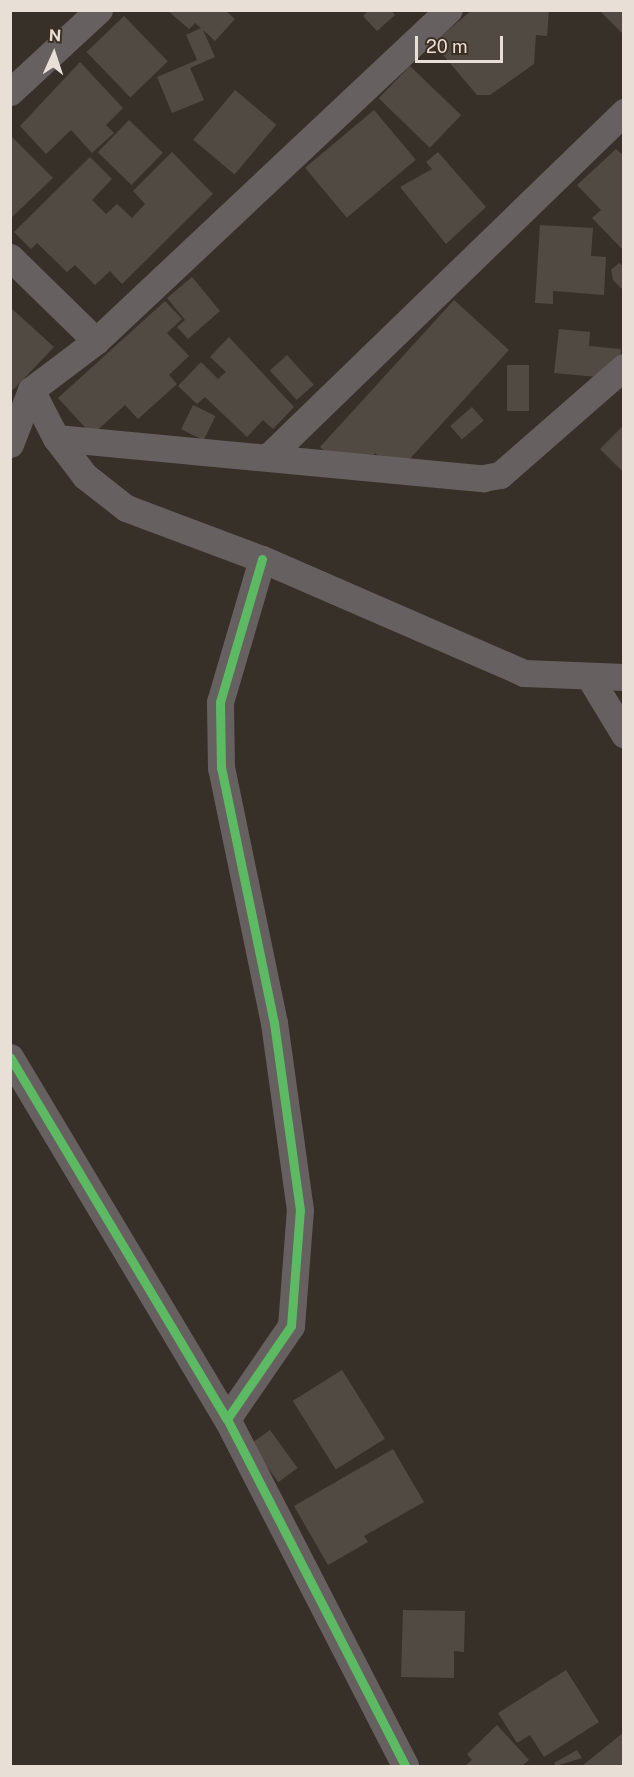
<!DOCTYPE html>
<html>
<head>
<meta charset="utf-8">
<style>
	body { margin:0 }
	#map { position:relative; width:634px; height:1777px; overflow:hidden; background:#373029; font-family:"Public Sans",sans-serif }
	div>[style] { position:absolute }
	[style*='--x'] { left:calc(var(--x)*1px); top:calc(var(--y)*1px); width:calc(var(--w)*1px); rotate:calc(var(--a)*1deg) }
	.building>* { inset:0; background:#514a43; transform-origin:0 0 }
	.minor>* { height:27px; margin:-13.5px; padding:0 13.5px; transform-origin:13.5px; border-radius:13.5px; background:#676060 }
	.cycleway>* { height:9px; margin:-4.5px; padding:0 4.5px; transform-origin:4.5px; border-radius:4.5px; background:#5cba63 }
	span { translate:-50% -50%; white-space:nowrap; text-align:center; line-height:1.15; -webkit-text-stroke:4.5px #3d2f23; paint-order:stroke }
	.frame { position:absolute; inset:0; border:12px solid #e8dfd7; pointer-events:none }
	.north { position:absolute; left:24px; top:24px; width:60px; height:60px; -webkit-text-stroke:4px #3d2f23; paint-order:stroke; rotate:3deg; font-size:16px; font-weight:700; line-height:24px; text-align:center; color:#e8dfd7 }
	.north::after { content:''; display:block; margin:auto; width:21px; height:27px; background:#e8dfd7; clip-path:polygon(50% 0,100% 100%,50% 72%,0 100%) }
	.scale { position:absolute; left:415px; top:36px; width:88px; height:27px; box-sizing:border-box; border:3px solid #e8dfd7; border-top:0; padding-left:8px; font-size:18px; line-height:21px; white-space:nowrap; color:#e8dfd7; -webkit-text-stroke:4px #3d2f23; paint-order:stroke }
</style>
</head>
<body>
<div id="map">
	<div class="building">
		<i style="clip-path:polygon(167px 10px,225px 10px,235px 19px,215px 41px,203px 30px,215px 57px,190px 68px,204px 100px,172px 113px,157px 77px,197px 60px,186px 35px,201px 28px,195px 23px,189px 29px)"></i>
		<i style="clip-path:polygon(369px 10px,391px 10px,395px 15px,377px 31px,363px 16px)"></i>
		<i style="clip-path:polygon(472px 10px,549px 10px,547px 36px,536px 35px,534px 64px,490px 95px,477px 95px,433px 43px)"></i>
		<i style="clip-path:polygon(599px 10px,624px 10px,624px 35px)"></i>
		<i style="left:124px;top:16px;width:63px;height:52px;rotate:46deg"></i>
		<i style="clip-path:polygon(80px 62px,123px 108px,106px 125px,114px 133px,92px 153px,71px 130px,46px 154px,20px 126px)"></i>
		<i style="left:410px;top:66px;width:71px;height:45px;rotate:44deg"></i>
		<i style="left:235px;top:90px;width:54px;height:65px;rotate:40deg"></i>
		<i style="left:374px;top:110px;width:65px;height:90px;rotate:50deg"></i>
		<i style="left:129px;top:120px;width:47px;height:45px;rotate:44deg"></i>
		<i style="clip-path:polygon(10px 135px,53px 178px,10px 219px)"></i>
		<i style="clip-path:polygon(616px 149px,624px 156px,624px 251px,592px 218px,601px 210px,577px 185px)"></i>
		<i style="clip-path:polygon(172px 152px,213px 194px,122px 284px,110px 271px,95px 285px,75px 265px,67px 272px,37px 243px,31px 249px,14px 232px,90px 157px,112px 179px,92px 200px,106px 214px,117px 204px,132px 218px,145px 204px,133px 191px)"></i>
		<i style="clip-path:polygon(438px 152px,486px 207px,446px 244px,400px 187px,432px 169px,426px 162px)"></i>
		<i style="clip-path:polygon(540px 225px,593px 228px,591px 256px,606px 257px,604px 295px,553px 291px,553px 304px,535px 303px)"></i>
		<i style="clip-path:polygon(619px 263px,624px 267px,624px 291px,613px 280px,611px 270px)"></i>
		<i style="clip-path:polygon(192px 277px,220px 311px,188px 339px,177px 327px,185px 320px,167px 298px)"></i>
		<i style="clip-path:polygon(454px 300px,509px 350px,397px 473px,375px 453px,353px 477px,320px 447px)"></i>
		<i style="clip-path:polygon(165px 301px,182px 319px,167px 333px,189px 356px,169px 375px,177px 384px,138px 419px,125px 405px,92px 435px,58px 398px)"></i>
		<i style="clip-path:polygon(10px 307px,54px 347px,13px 390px,10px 387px)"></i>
		<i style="clip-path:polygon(559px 329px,590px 332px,589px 346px,621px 349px,619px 379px,554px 373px)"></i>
		<i style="clip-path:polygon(229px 337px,294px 407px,273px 429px,263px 420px,247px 437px,205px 397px,197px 404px,178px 386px,201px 362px,218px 379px,226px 372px,210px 357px)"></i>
		<i style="left:287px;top:355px;width:40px;height:23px;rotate:48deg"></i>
		<i style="left:507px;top:365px;width:22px;height:46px"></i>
		<i style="left:193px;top:405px;width:25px;height:27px;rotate:26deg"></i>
		<i style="left:472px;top:407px;width:18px;height:29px;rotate:49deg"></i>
		<i style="clip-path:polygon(624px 425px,624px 473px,600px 449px)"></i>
		<i style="left:342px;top:1370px;width:81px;height:58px;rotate:58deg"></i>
		<i style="left:270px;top:1430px;width:47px;height:24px;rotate:54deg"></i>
		<i style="clip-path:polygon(393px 1449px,424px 1502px,364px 1536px,368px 1542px,328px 1565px,294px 1506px)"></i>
		<i style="clip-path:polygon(403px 1610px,465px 1611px,464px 1652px,454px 1651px,454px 1678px,401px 1677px)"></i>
		<i style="clip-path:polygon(566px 1670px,599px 1722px,544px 1757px,530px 1735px,517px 1743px,498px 1713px)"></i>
		<i style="clip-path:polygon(497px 1725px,529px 1760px,522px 1766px,465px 1766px,472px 1760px,467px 1754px)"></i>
		<i style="clip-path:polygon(624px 1732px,624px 1766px,582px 1766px)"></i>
		<i style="clip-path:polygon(577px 1750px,582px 1758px,556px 1766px,554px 1763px)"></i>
	</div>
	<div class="minor">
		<i style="--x:10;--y:92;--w:121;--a:-42.7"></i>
		<i style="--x:10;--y:257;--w:120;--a:44.3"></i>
		<i style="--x:96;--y:341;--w:484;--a:-43.2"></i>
		<i style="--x:31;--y:390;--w:54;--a:62.5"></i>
		<i style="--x:56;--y:438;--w:48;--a:52.7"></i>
		<i style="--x:85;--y:476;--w:52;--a:38"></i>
		<i style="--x:126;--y:508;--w:145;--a:20.6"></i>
		<i style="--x:262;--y:559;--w:286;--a:23.5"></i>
		<i style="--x:524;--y:673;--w:100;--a:2.3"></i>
		<i style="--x:56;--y:438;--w:429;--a:5.4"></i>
		<i style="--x:483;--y:478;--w:17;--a:-10"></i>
		<i style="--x:500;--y:475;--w:164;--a:-41.1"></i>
		<i style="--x:10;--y:444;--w:58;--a:-68.7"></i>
		<i style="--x:31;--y:390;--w:81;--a:-37"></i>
		<i style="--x:268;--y:457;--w:496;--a:-44.1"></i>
		<i style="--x:590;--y:678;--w:66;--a:58.7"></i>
		<i style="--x:10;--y:1057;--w:422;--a:59.1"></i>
		<i style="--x:227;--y:1419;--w:390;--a:62.8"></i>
		<i style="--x:227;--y:1419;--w:113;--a:-55.5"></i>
		<i style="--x:291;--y:1326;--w:116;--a:-85.6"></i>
		<i style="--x:300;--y:1210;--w:189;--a:-97.9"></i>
		<i style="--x:274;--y:1023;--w:260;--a:-101.7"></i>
		<i style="--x:221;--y:768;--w:66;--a:-90.9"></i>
		<i style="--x:220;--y:702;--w:149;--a:-73.6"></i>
	</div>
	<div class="cycleway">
		<i style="--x:10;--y:1057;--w:422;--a:59.1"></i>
		<i style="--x:227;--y:1419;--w:390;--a:62.8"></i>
		<i style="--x:227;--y:1419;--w:113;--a:-55.5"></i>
		<i style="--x:291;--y:1326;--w:116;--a:-85.6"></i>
		<i style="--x:300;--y:1210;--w:189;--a:-97.9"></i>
		<i style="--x:274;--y:1023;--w:260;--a:-101.7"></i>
		<i style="--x:221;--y:768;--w:66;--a:-90.9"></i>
		<i style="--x:220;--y:702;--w:149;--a:-73.6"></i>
	</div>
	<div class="frame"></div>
	<div class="north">N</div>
	<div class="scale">20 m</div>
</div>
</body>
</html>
